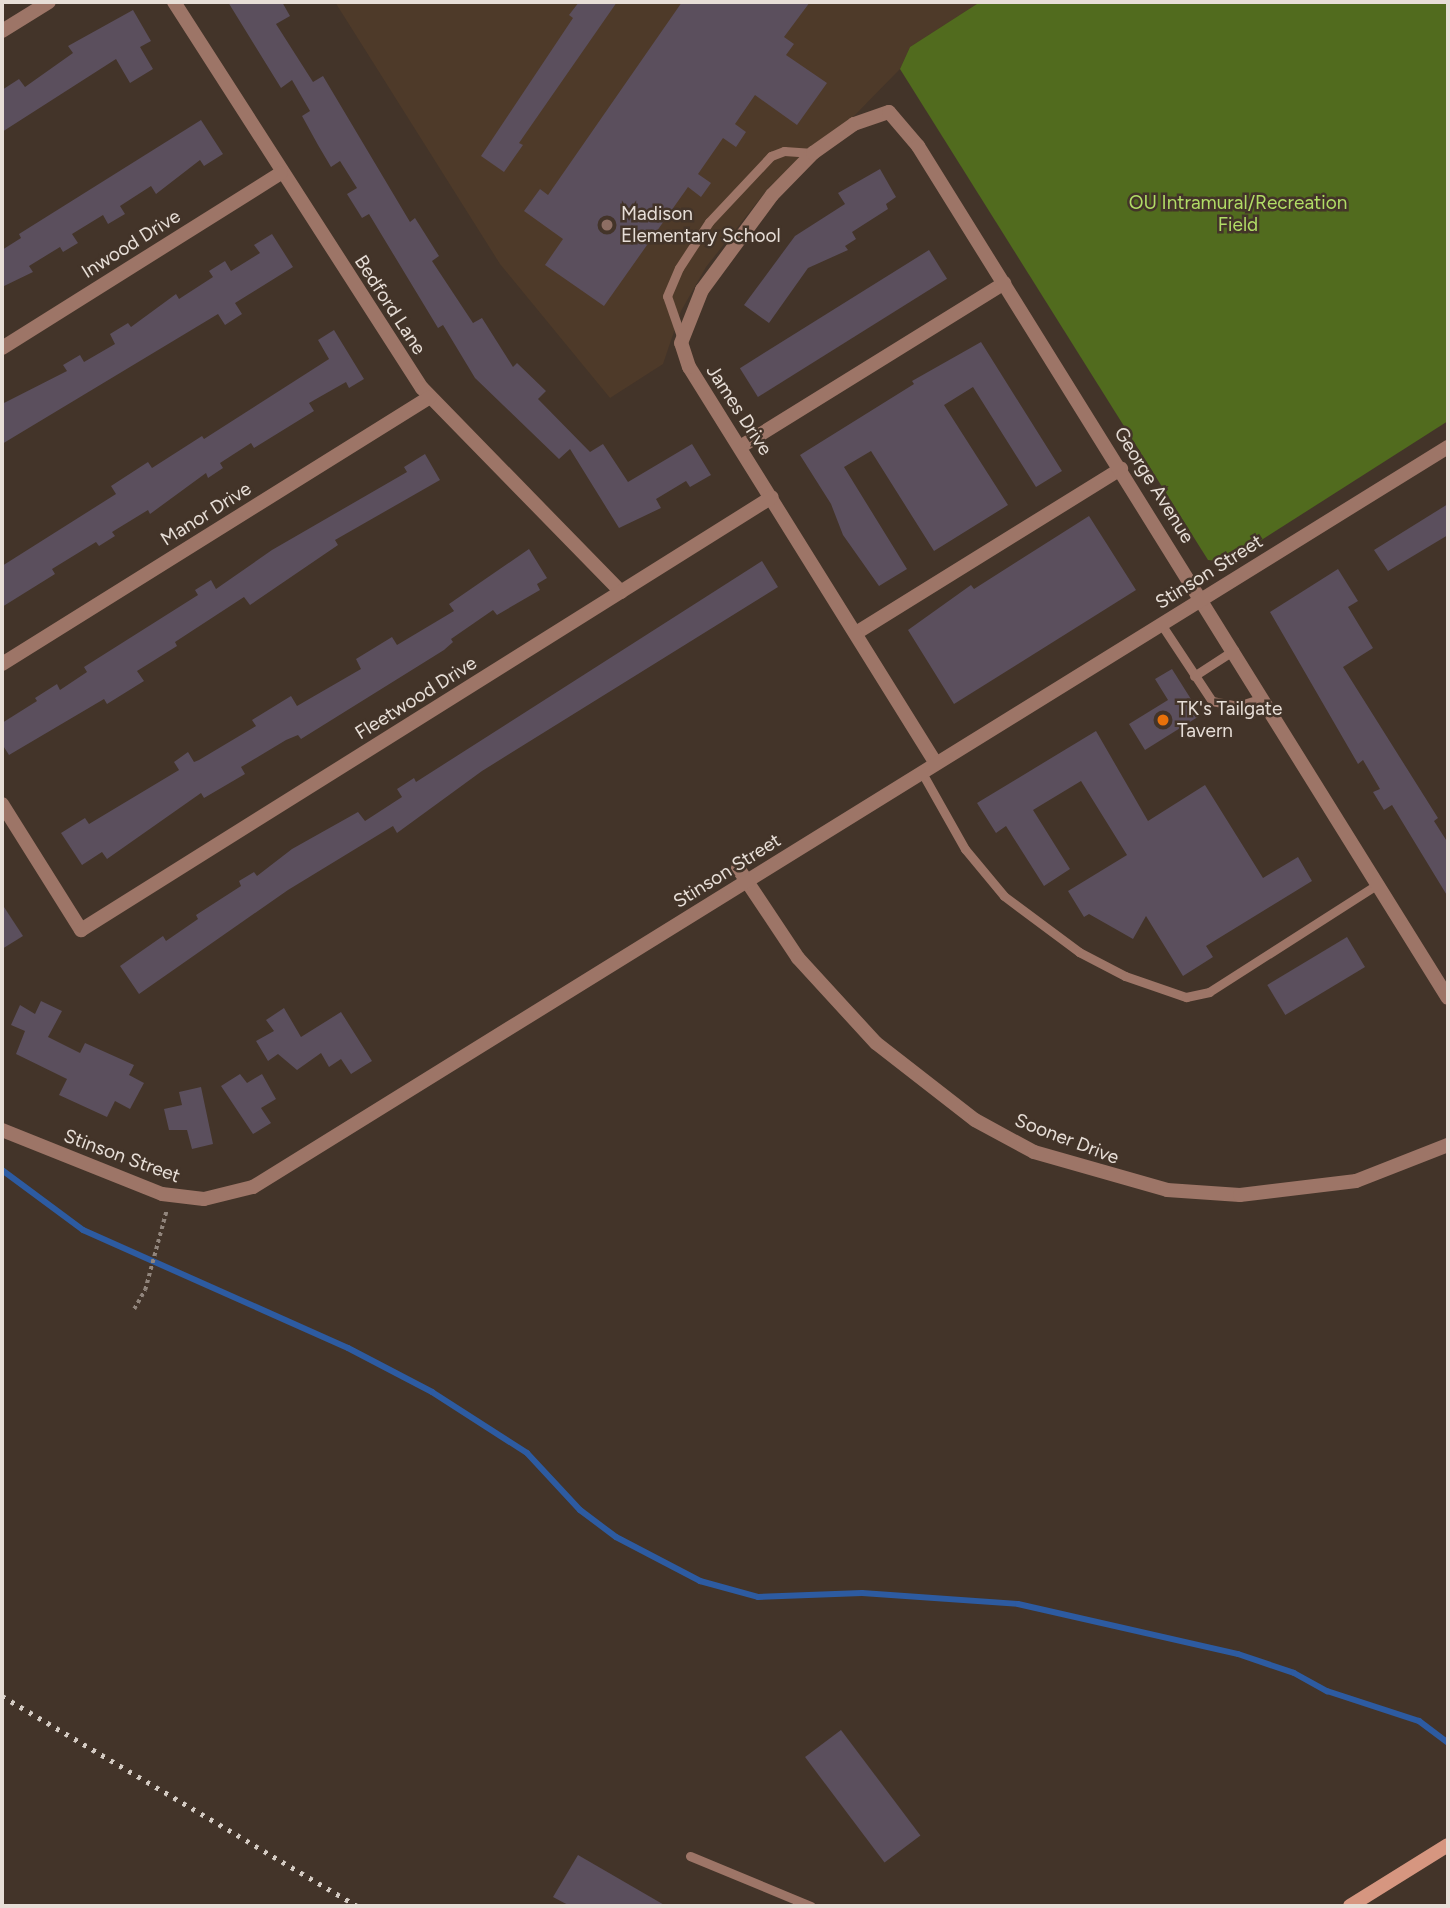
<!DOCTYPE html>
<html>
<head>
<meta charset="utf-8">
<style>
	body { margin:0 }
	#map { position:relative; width:1450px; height:1908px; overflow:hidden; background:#433429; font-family:Figtree,sans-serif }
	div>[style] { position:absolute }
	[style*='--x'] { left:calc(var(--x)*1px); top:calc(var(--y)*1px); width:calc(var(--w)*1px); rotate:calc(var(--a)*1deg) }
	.built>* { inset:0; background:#4e3a29 }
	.green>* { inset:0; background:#516b1e }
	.stream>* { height:6px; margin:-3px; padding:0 3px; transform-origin:3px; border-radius:3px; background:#2d5ba1 }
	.building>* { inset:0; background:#5b4f5d; transform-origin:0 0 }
	.path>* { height:3.5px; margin-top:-1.75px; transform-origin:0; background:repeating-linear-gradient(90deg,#91857c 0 3.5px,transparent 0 7px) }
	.lane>* { height:9px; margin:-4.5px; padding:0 4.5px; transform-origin:4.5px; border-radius:4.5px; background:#9d7567 }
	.street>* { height:14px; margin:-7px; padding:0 7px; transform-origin:7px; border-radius:7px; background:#9d7567 }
	.secondary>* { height:14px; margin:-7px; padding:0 7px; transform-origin:7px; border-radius:7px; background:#d69680 }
	.rail>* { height:5px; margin-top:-2.5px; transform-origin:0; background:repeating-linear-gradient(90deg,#d4cbc3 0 3.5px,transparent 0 10.5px) }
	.dots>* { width:19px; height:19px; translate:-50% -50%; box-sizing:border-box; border:4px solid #433429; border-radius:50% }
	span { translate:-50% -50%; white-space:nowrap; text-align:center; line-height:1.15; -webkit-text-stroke:5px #433429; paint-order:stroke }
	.park-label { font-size:19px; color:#b1dc66 }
	.poi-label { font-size:19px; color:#e7ded7 }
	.left { translate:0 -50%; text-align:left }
	.street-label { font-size:19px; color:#e7ded7 }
	.frame { position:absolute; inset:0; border:4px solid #e7ded7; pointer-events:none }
</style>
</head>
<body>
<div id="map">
	<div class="built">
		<i style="clip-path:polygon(335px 2px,980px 2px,910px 47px,900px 69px,855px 115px,770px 186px,706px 267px,681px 311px,663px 364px,610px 398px,500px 264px)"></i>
	</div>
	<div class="green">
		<i style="clip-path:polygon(980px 2px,1448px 2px,1448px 421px,1227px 562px,1208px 560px,900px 69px,910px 47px)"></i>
	</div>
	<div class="stream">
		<i style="--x:2;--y:1170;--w:101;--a:36.5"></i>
		<i style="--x:83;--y:1230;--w:290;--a:24"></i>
		<i style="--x:348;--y:1348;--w:95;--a:27.6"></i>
		<i style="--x:432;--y:1392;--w:113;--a:32.7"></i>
		<i style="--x:527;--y:1453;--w:78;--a:47.1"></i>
		<i style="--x:580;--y:1510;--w:45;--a:36.9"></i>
		<i style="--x:616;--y:1537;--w:95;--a:27.6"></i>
		<i style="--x:700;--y:1581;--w:60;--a:15.4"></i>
		<i style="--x:758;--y:1597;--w:104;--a:-2.2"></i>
		<i style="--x:862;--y:1593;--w:156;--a:4"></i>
		<i style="--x:1018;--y:1604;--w:226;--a:12.8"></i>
		<i style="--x:1238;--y:1654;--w:59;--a:18.7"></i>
		<i style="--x:1294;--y:1673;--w:38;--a:29"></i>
		<i style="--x:1327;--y:1691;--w:97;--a:18.1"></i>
		<i style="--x:1419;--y:1721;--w:36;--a:37"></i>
	</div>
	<div class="building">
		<i style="clip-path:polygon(228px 2px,282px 2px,290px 16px,276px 24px,313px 82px,323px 76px,410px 222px,415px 218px,439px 256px,432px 261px,473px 323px,482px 318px,513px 367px,517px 363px,546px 391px,538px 399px,590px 452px,603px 444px,628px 482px,692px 444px,711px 475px,690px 487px,686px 481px,656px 499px,661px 508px,619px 528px,570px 449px,559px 459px,475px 378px,443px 325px,438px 328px,369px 214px,362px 218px,347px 194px,357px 188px,340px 161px,331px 167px,318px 145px,302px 116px,310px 111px,292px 80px,281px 88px)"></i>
		<i style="clip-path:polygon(579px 2px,617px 2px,519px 143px,523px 145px,504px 172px,481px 156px,573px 18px,569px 15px)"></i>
		<i style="clip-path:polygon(682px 2px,810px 2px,784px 37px,794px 44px,786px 55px,827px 83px,797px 125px,755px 95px,735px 124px,746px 132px,736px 147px,723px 138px,698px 174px,711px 183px,701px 197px,688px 187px,604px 306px,545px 265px,563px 239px,524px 211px,540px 189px,548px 195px)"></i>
		<i style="clip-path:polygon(133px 10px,151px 41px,140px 47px,153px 69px,130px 83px,116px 59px,2px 132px,2px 90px,19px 79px,25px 87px,73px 53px,68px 46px)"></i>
		<i style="clip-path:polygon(201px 120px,223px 154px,204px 166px,200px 160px,156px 194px,151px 186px,120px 206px,125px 214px,108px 224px,103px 215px,72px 234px,78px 243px,63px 252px,60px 247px,29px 266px,33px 272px,2px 287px,2px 250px,21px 238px,19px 234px)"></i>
		<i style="clip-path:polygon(880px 169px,896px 197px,886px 204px,888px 209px,852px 232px,856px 239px,845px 246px,848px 250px,808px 268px,769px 323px,744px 305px,795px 236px,845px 204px,838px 193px)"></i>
		<i style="clip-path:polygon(272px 234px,293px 267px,235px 303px,242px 314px,225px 325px,218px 314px,2px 444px,2px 404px,67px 371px,63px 365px,80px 355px,84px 362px,115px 344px,110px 334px,128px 323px,131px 327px,176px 294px,179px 299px,213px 277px,209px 271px,225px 261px,231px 271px,260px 253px,254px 245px)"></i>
		<i style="left:929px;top:250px;width:34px;height:223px;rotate:58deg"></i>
		<i style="clip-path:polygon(334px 330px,364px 379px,349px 388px,346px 382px,309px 403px,314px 411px,254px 448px,251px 443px,220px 463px,223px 468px,208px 478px,206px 473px,150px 514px,148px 510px,112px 532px,115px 536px,99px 546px,96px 542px,52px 569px,55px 574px,2px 607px,2px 566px,116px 494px,111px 486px,148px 462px,152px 468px,202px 436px,204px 439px,329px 359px,318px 340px)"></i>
		<i style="clip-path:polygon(981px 342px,1062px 471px,1036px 487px,973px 387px,944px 405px,1008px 505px,934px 551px,871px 451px,844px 467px,907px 569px,879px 586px,843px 535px,831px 504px,800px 455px,914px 384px,912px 381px)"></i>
		<i style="clip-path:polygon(425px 454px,440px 480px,335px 540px,338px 545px,250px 605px,244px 597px,175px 642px,177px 646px,137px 671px,144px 681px,107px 704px,104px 699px,9px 755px,2px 744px,2px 723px,37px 701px,35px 698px,57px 684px,60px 690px,87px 672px,84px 667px,198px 595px,195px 590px,211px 580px,216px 589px,272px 550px,407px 472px,404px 467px)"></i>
		<i style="clip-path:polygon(1448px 504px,1448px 535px,1388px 571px,1374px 550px)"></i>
		<i style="clip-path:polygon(1089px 516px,1136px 590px,954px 704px,908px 630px,971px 585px,974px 589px)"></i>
		<i style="clip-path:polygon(529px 549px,547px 578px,537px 584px,540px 590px,497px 615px,493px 610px,451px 639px,453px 642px,444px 650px,301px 739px,298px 735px,286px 740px,241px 767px,245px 774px,204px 798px,201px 793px,107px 859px,102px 852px,82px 865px,61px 833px,85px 818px,89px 824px,179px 770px,174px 762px,188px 752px,194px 762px,199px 760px,256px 726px,252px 720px,291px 696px,297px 706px,361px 669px,356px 659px,392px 637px,397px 645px,454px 611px,449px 604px)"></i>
		<i style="clip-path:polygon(762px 561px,778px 587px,482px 771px,397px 833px,393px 826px,288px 890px,139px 994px,120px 966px,163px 936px,166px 941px,198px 919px,196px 915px,241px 886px,239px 881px,254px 872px,257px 876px,292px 849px,358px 812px,365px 821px,402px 797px,397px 789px,414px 778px,416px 782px)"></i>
		<i style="clip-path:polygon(1338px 569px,1358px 601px,1348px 607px,1373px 648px,1343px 667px,1438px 818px,1434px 821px,1448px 843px,1448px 897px,1392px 805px,1384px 810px,1373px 792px,1380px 789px,1363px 760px,1358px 764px,1270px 612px)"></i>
		<i style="clip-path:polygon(1172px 669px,1201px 715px,1145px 750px,1129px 724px,1168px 700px,1155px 679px)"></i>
		<i style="clip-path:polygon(1096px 731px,1148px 821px,1205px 785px,1263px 878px,1298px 857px,1312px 881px,1206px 946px,1213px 957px,1183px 976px,1146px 916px,1133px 939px,1089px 914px,1084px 917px,1068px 891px,1127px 855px,1081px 781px,1033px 810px,1070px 869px,1044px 886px,1006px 826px,996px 833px,977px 803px)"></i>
		<i style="clip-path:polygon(2px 904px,23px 936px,2px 949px)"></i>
		<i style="left:1347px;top:937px;width:35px;height:93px;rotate:59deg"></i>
		<i style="clip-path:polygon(41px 1001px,62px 1011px,48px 1037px,80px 1053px,85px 1043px,134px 1065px,129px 1075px,144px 1083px,130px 1109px,115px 1101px,107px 1117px,59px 1095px,67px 1079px,16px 1054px,25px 1031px,11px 1025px,20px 1005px,35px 1014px)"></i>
		<i style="clip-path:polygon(284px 1008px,301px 1037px,341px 1012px,372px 1061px,351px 1074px,341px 1059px,329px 1067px,321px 1053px,297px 1070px,278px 1054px,268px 1061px,256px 1041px,274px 1031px,266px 1020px)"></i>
		<i style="clip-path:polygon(240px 1074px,247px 1083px,262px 1074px,276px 1099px,261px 1108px,271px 1123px,253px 1134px,221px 1086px)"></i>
		<i style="clip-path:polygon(201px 1087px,213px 1144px,192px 1149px,187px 1130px,169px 1130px,164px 1109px,182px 1105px,179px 1092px)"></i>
		<i style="left:841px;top:1730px;width:132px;height:45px;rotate:53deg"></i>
		<i style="clip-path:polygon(578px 1855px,666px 1906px,570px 1906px,553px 1897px)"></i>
	</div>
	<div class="path">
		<i style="--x:134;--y:1309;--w:22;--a:-60"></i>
		<i style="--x:145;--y:1290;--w:81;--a:-74.9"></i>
	</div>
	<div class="lane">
		<i style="--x:681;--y:336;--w:42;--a:-109.3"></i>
		<i style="--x:667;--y:296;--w:30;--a:-67"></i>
		<i style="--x:679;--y:268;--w:55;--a:-56.9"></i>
		<i style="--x:709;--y:222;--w:91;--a:-46.8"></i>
		<i style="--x:771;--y:156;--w:14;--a:-21"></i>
		<i style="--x:784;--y:151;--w:29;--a:4"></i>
		<i style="--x:1161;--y:624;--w:92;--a:56.5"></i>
		<i style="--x:1212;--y:701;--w:25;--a:11"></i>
		<i style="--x:1237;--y:706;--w:27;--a:-17"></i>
		<i style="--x:1194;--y:676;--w:48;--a:-33"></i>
		<i style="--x:921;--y:771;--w:90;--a:60.6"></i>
		<i style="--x:965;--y:849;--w:61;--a:50.3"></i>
		<i style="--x:1004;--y:896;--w:94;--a:36.7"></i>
		<i style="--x:1079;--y:952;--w:52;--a:27.6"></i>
		<i style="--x:1125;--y:976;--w:65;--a:19"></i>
		<i style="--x:1186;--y:997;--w:24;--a:-12"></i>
		<i style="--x:1209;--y:992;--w:201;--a:-32.6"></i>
		<i style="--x:690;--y:1856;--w:131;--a:22.5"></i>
	</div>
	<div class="street">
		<i style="--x:174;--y:2;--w:459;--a:57.3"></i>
		<i style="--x:422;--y:388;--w:285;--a:45.7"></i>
		<i style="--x:2;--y:31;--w:55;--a:-31.7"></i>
		<i style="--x:2;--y:348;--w:329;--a:-32.1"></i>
		<i style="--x:740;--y:447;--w:311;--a:-31.8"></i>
		<i style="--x:856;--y:633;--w:312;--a:-31.8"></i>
		<i style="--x:2;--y:664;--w:504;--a:-31.96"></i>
		<i style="--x:935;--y:762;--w:465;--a:-121.9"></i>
		<i style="--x:689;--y:367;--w:25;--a:-108"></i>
		<i style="--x:681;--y:343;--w:57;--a:-68.4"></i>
		<i style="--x:702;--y:290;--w:118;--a:-53.6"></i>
		<i style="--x:772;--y:195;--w:59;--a:-45.7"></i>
		<i style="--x:813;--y:153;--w:50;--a:-35.3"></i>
		<i style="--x:854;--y:124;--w:37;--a:-19"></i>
		<i style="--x:889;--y:112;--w:45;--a:49.5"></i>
		<i style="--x:918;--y:146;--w:1003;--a:58.12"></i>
		<i style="--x:2;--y:804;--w:149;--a:57.9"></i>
		<i style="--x:81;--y:930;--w:815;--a:-32.07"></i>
		<i style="--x:738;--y:868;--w:108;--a:56.3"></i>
		<i style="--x:798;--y:958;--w:115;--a:47.5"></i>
		<i style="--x:876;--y:1043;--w:125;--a:37.9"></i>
		<i style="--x:975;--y:1120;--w:67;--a:28.5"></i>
		<i style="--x:1034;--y:1152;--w:138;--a:15.9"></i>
		<i style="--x:1167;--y:1190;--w:73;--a:3.9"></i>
		<i style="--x:1240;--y:1195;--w:117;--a:-6.9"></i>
		<i style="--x:1356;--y:1181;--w:99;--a:-21.4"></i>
		<i style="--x:2;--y:1130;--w:172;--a:21.8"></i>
		<i style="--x:162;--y:1194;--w:42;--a:6.8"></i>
		<i style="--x:204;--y:1199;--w:50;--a:-13.8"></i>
		<i style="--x:253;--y:1187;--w:1406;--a:-31.77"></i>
	</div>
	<div class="secondary">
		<i style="--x:1350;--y:1906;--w:115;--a:-31.9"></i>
	</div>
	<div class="rail">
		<i style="--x:2;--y:1696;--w:412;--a:30.6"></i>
	</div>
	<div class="dots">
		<i style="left:607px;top:225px;background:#8d6e63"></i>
		<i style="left:1163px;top:720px;background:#e8710a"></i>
	</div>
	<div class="park-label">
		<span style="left:1238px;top:214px">OU Intramural/Recreation<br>Field</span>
	</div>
	<div class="poi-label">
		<span class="left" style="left:621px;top:225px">Madison<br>Elementary School</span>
		<span class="left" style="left:1177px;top:720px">TK's Tailgate<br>Tavern</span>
	</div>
	<div class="street-label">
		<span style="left:131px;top:244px;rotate:-32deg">Inwood Drive</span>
		<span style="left:390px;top:305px;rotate:57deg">Bedford Lane</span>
		<span style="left:739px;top:410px;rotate:57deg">James Drive</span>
		<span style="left:1154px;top:485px;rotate:58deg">George Avenue</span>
		<span style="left:206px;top:514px;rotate:-32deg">Manor Drive</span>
		<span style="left:1209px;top:572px;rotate:-32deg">Stinson Street</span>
		<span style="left:416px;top:698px;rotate:-32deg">Fleetwood Drive</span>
		<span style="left:727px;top:871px;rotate:-32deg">Stinson Street</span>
		<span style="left:1067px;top:1139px;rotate:21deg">Sooner Drive</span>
		<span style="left:122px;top:1156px;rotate:20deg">Stinson Street</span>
	</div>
	<div class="frame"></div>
</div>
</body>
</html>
